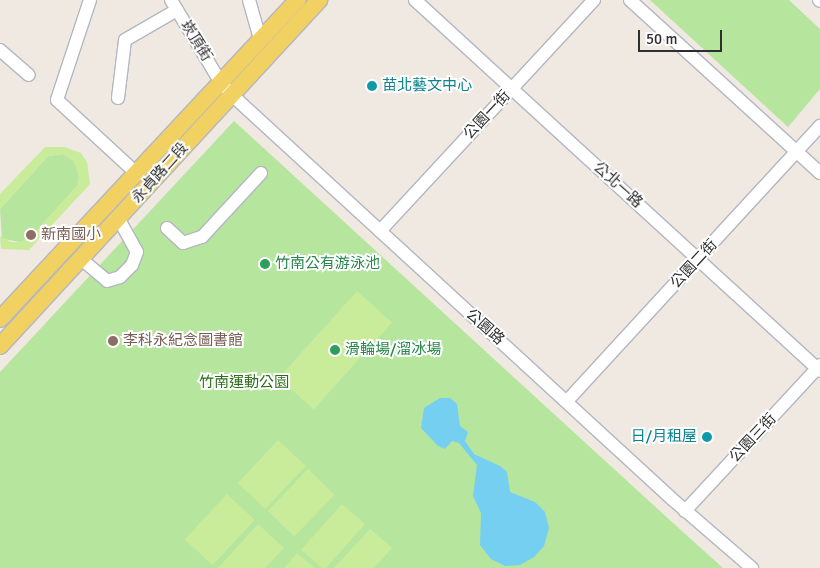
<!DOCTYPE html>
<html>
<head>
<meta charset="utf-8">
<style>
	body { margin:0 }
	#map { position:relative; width:820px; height:568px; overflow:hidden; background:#efe9e1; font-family:Signika,"Noto Sans TC",sans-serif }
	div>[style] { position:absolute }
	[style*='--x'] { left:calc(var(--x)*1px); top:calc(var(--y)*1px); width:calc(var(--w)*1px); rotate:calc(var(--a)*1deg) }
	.green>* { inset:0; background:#b6e59e }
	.pitch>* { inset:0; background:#c9ec9a; transform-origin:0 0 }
	.water>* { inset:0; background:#75cff0 }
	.roads { filter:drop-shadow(1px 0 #b4b7c1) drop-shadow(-1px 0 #b4b7c1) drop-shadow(0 1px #b4b7c1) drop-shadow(0 -1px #b4b7c1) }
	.minor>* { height:12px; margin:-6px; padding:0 6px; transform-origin:6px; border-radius:6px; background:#fff }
	.major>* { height:16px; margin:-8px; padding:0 8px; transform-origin:8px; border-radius:8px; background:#f2d163 }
	.dots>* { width:14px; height:14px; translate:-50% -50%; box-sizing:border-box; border:2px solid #fff; border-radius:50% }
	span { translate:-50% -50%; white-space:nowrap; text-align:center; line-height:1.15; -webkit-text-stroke:4px #fff; paint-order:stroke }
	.street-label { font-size:15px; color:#2e2e2e }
	.culture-label { font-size:15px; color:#0d838f }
	.left { translate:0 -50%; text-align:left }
	.right { translate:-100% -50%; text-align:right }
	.education-label { font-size:15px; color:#785e54 }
	.leisure-label { font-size:15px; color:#27864d }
	.park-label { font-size:15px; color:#2c6e1b }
	.scale { position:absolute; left:638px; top:30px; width:84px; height:22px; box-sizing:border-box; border:2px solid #2e2e2e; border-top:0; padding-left:6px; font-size:15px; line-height:18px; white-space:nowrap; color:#2e2e2e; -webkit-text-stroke:4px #fff; paint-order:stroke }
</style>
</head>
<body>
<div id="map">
	<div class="green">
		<i style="clip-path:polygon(650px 0,789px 0,820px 29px,820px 89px,788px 127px)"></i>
		<i style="clip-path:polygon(234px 121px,673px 523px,723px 568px,0 568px,0 372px)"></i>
		<i style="clip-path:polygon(63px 154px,74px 161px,79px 176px,78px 185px,31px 237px,21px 242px,2px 239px,0 209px,48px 156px)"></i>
	</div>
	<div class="pitch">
		<i style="clip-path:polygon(45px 147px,65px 147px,81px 153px,87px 162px,90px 184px,29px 250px,1px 249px,0 236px,11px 242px,21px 242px,30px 237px,78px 185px,79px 176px,74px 161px,63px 154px,48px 156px,0 209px,0 194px)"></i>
		<i style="left:357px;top:291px;width:47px;height:117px;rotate:42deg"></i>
		<i style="left:278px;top:440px;width:38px;height:59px;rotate:43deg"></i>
		<i style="left:308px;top:469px;width:37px;height:58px;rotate:44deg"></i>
		<i style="left:227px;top:494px;width:38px;height:62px;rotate:43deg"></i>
		<i style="clip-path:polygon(342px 504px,365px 524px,326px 568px,322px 568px,301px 550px)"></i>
		<i style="clip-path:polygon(258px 524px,284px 548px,265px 568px,218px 568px)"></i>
		<i style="clip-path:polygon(370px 529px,392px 548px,374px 568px,334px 568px)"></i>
		<i style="clip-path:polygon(297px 553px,315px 568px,284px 568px)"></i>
	</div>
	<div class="water">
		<i style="clip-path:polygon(440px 398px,450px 398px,457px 404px,460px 426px,468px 432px,465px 441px,474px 454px,500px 466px,507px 472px,510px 492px,535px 502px,545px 512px,549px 528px,544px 546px,534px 557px,520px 565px,505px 566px,491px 559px,480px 545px,481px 513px,473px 496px,477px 465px,459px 443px,452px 441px,445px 449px,438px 446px,421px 428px,424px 408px)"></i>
	</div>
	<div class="roads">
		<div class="minor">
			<i style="--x:90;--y:0;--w:105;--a:108.3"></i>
			<i style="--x:57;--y:100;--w:108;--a:42.7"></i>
			<i style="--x:171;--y:0;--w:97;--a:58.9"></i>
			<i style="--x:221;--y:83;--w:16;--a:47"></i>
			<i style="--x:232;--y:95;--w:597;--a:42.56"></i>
			<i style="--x:672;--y:499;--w:106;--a:40.8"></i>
			<i style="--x:249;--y:0;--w:41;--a:74.2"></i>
			<i style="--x:415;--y:0;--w:549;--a:42.49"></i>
			<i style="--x:630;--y:0;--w:257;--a:42.3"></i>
			<i style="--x:819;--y:0;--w:1;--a:45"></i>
			<i style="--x:0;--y:50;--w:38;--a:41"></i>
			<i style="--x:118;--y:98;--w:58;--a:-83.1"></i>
			<i style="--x:125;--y:40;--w:60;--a:-30"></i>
			<i style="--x:167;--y:228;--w:22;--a:43"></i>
			<i style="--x:183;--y:243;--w:20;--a:-18"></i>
			<i style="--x:202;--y:237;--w:87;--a:-47.3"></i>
			<i style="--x:380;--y:231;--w:315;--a:-47.2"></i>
			<i style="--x:80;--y:258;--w:35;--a:40"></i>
			<i style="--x:107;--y:281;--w:14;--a:-17"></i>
			<i style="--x:120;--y:277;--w:17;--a:-45"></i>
			<i style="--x:132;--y:265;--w:14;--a:-69"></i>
			<i style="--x:137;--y:252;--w:39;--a:-119"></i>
			<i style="--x:567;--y:401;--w:374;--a:-47.4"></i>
			<i style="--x:685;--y:511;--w:199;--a:-47.2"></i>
		</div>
		<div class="major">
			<i style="--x:0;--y:319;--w:436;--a:-47"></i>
			<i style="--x:0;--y:346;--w:471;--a:-47.3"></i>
		</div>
	</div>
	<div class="dots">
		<i style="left:372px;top:86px;background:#0f9aa8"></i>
		<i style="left:31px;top:235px;background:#8d6e63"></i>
		<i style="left:265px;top:264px;background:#2e9e5b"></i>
		<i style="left:113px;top:341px;background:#8d6e63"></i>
		<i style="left:335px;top:350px;background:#2e9e5b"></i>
		<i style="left:707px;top:437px;background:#0f9aa8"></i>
	</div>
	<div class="street-label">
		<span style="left:196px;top:41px;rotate:58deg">崁頂街</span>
		<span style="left:487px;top:115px;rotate:-47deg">公園一街</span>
		<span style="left:160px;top:173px;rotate:-48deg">永貞路二段</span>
		<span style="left:618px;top:185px;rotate:42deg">公北一路</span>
		<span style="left:694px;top:264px;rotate:-47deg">公園二街</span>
		<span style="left:485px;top:327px;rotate:42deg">公園路</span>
		<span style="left:753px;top:438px;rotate:-47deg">公園三街</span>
	</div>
	<div class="culture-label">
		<span class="left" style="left:382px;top:86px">苗北藝文中心</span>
		<span class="right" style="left:697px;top:437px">日/月租屋</span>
	</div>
	<div class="education-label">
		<span class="left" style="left:41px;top:235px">新南國小</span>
		<span class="left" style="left:123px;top:341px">李科永紀念圖書館</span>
	</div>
	<div class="leisure-label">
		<span class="left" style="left:275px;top:264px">竹南公有游泳池</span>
		<span class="left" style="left:345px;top:350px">滑輪場/溜冰場</span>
	</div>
	<div class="park-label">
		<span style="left:244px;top:383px">竹南運動公園</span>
	</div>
	<div class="scale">50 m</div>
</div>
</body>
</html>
